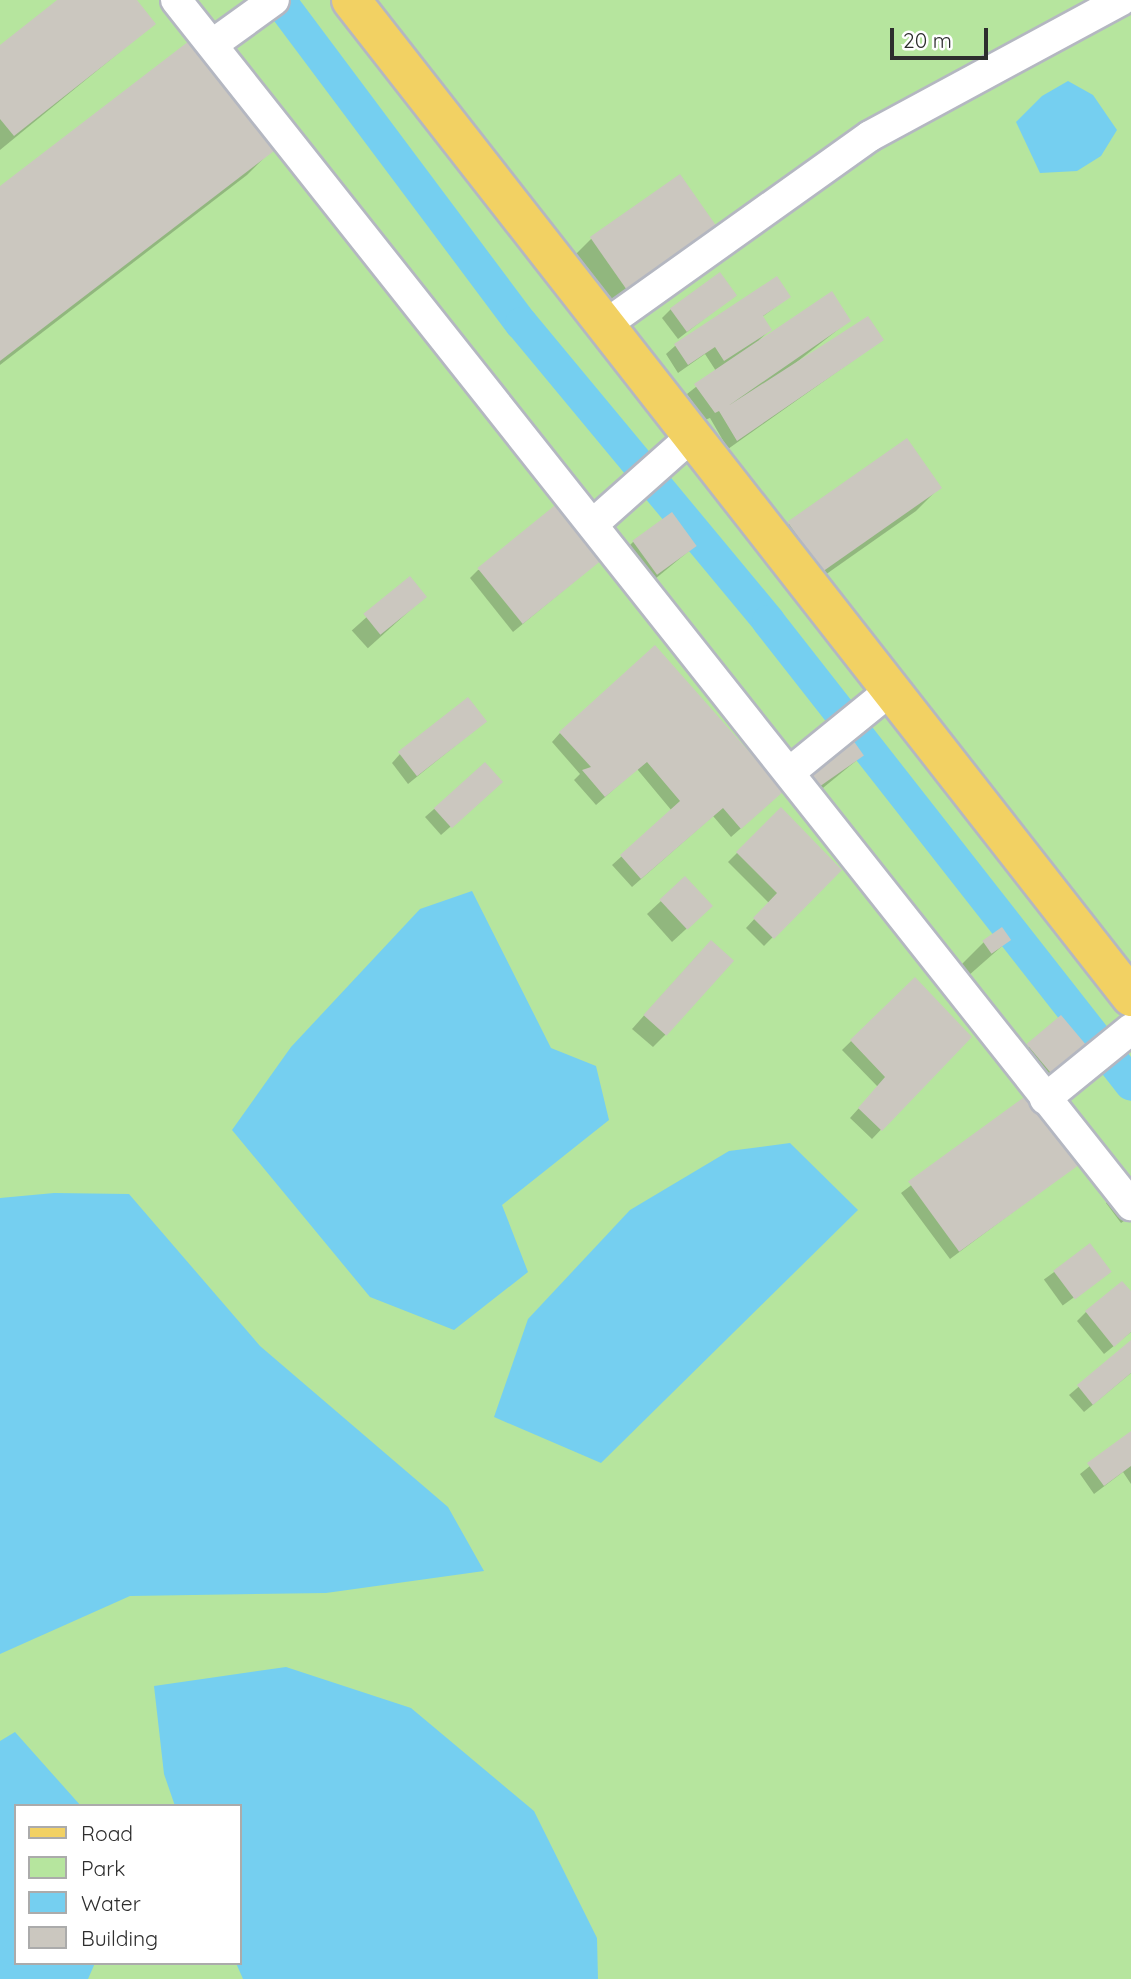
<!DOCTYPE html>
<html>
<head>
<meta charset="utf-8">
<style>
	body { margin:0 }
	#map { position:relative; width:1131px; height:1979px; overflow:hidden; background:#efe9e1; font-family:Quicksand,sans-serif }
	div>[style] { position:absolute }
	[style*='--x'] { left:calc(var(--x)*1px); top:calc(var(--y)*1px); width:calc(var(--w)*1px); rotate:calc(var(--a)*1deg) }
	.green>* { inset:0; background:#b6e59e }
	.water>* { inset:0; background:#75cff0 }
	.shadow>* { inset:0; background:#0003; transform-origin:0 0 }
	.canal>* { height:33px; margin:-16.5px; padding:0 16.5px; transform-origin:16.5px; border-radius:16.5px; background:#75cff0 }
	.building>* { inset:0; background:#cbc7bf; transform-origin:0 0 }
	.roads { filter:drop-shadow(2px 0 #b4b7c1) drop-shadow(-2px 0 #b4b7c1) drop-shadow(0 2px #b4b7c1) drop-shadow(0 -2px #b4b7c1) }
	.minor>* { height:30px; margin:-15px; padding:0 15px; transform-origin:15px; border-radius:15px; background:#fff }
	.primary>* { height:38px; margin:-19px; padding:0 19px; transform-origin:19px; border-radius:19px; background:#f2d163 }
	span { translate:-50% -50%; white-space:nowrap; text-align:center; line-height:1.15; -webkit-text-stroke:7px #fff; paint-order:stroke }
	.legend { position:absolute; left:14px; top:1804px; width:228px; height:161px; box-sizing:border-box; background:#fff; border:2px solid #ababab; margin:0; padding:9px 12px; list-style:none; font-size:21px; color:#2e2e2e }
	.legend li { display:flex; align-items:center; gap:14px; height:35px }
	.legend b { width:35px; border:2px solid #ababab }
	.scale { position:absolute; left:890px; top:28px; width:98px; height:32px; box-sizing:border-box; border:4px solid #2e2e2e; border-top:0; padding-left:9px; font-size:21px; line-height:24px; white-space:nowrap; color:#2e2e2e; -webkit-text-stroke:5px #fff; paint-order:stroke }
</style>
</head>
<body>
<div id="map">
	<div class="green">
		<i style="clip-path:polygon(evenodd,0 0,1131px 0,1131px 1979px,0 1979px,0 0,16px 1806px,240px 1806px,240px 1963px,16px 1963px,16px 1806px)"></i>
	</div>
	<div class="water">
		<i style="clip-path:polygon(1068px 81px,1093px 95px,1117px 130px,1101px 156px,1077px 171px,1040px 173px,1016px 122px,1042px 96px)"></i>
		<i style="clip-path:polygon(472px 891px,551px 1048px,596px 1066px,609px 1120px,502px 1205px,528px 1272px,454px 1330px,370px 1297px,232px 1130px,291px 1047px,420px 909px)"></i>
		<i style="clip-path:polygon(790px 1143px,858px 1210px,601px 1463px,494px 1417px,528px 1319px,630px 1210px,729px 1151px)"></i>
		<i style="clip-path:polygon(54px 1193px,129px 1194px,260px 1346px,448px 1507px,484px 1571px,326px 1593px,130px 1596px,0 1654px,0 1198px)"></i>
		<i style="clip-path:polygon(286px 1667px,411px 1708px,534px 1811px,597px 1938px,598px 1979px,243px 1979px,236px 1963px,240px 1963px,240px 1806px,175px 1806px,164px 1774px,154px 1686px)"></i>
		<i style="clip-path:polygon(15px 1732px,81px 1806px,16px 1806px,16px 1963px,95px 1963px,88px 1979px,0 1979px,0 1741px)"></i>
	</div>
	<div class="shadow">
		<i style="clip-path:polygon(60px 0,135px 0,154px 24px,0 150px,0 47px)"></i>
		<i style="clip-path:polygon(271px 151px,247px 175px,0 365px,0 189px)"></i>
		<i style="clip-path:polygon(719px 232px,607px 318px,567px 263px,591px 239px)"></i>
		<i style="clip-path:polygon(735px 295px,678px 339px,662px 318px,671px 309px)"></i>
		<i style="clip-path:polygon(789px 297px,762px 317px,770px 330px,759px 340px,849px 321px,788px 369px,882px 340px,728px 449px,710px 418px,705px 420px,687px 394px,716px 371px,705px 354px,678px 373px,666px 354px,675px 346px)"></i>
		<i style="clip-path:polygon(940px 487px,916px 511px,798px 594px,765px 548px,789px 524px)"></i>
		<i style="clip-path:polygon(633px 542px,695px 546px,632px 598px,609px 566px)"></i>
		<i style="clip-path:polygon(593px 566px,513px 632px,470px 578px,478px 570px)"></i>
		<i style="left:409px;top:579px;width:24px;height:77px;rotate:48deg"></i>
		<i style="clip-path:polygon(476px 729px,408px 784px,392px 763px,400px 754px)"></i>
		<i style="clip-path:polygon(560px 733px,773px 800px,731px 837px,713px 816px,632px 887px,612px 865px,672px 811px,637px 769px,596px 805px,574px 780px,580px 774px,552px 742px)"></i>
		<i style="clip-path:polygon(862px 756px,796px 810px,786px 797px,810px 773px)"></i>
		<i style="clip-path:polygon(485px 764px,491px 791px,441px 835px,425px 817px)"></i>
		<i style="clip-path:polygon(781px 809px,839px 870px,764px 946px,746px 928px,769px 903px,728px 862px)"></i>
		<i style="clip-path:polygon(661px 901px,697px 919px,672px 942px,647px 914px)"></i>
		<i style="clip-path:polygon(1009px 940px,968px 976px,960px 966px,984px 942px)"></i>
		<i style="clip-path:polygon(698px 955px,666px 1034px,653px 1047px,632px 1029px)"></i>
		<i style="clip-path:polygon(915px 979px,969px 1037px,872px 1139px,850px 1118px,878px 1087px,842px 1050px)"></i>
		<i style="clip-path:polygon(1061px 1018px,1063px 1073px,1030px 1101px,1076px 1165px,950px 1259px,901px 1193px,1027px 1097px,1004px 1069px)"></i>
		<i style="clip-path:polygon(1131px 1178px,1131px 1216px,1121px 1223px,1106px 1203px)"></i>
		<i style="left:1090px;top:1246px;width:32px;height:57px;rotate:54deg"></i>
		<i style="clip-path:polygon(1131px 1294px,1131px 1332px,1104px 1354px,1077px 1321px,1086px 1312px)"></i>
		<i style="clip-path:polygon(1131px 1342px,1131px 1373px,1084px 1412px,1069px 1395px)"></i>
		<i style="clip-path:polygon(1131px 1433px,1131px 1484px,1123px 1472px,1094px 1494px,1080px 1474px)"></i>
	</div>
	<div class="canal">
		<i style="--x:279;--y:0;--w:404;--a:53.2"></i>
		<i style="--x:521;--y:323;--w:387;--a:50.3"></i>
		<i style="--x:768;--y:621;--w:588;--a:51.9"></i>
	</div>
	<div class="building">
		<i style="clip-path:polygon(57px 0,137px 0,156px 24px,14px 136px,0 119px,0 45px)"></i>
		<i style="clip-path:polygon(189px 41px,274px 151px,0 361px,0 186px)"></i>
		<i style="left:680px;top:174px;width:71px;height:110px;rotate:55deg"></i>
		<i style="left:720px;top:272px;width:29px;height:62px;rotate:54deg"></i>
		<i style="clip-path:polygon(777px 276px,791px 297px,763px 316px,772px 330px,724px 361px,715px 347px,688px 365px,674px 344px)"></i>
		<i style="clip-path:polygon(832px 291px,851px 321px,728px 406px,868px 316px,884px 340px,737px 441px,719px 411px,715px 413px,694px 384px)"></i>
		<i style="left:907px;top:438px;width:61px;height:146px;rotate:55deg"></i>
		<i style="left:559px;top:502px;width:72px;height:105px;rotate:51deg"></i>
		<i style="left:672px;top:512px;width:42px;height:49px;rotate:54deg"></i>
		<i style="left:410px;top:576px;width:27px;height:60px;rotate:51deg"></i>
		<i style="clip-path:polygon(655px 645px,784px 791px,741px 829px,723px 808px,641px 879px,620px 855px,680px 801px,647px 762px,605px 797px,582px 770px,591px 767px,559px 732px)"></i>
		<i style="left:468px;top:697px;width:31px;height:89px;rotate:52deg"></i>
		<i style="left:853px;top:740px;width:19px;height:54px;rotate:55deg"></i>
		<i style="left:485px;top:762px;width:27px;height:69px;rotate:48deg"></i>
		<i style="clip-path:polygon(781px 807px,842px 870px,774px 939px,753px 918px,777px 893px,736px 852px)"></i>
		<i style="left:685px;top:876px;width:41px;height:35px;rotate:47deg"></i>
		<i style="left:1002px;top:927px;width:16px;height:24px;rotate:55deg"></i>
		<i style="left:711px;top:940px;width:31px;height:101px;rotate:42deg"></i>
		<i style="clip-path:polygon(915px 977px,972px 1037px,882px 1131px,858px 1108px,885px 1077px,850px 1040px)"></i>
		<i style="left:1061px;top:1015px;width:45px;height:45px;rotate:50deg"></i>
		<i style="left:1027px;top:1095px;width:87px;height:147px;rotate:54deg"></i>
		<i style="left:1090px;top:1243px;width:36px;height:46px;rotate:53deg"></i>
		<i style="clip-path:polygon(1122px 1281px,1131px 1291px,1131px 1332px,1114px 1347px,1085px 1311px)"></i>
		<i style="clip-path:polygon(1131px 1340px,1131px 1373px,1093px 1405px,1077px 1385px)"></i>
		<i style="clip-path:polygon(1131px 1431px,1131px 1466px,1104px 1486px,1087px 1463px)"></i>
	</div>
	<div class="roads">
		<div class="minor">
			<i style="--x:176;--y:0;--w:1538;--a:51.6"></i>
			<i style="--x:213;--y:44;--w:75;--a:-35.8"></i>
			<i style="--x:605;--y:325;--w:325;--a:-35.5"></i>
			<i style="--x:870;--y:136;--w:286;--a:-28.4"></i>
			<i style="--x:593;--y:524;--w:132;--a:-41.6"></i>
			<i style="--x:790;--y:772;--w:132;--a:-39.1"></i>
			<i style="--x:1045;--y:1099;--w:111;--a:-39.1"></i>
		</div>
		<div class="primary">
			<i style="--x:351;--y:0;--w:1266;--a:51.96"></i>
		</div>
	</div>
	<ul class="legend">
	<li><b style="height:9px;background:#f2d163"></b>Road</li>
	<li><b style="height:19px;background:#b6e59e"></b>Park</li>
	<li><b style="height:19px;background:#75cff0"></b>Water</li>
	<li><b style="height:19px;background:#cbc7bf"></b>Building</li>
	</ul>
	<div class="scale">20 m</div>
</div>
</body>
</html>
